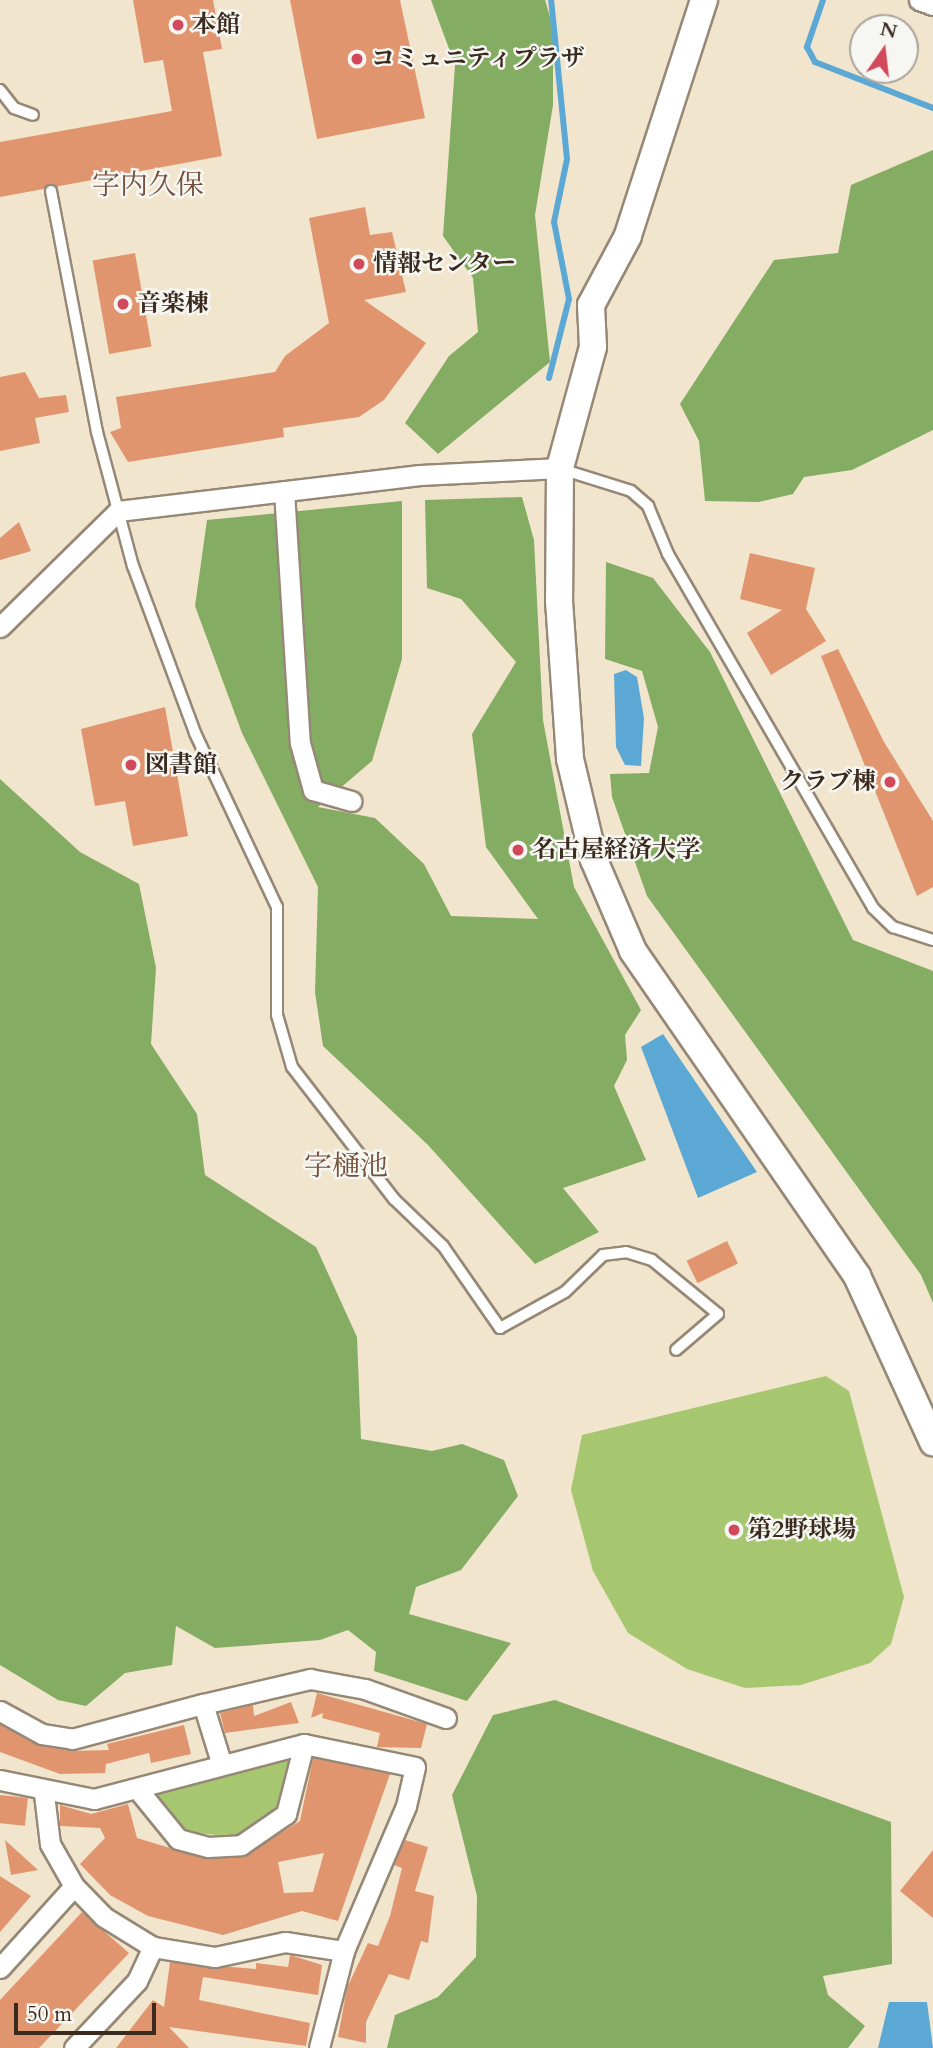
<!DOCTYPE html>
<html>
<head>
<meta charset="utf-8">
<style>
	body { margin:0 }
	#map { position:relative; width:933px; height:2048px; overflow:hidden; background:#f2e5ce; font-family:Cardo,"Noto Serif JP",serif }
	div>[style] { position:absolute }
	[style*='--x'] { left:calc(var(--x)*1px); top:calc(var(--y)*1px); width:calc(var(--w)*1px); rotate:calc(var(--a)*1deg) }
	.green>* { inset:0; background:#a6c76f }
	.forest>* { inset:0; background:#84ac62 }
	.water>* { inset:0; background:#5ca8d4 }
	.stream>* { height:6px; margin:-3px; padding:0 3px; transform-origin:3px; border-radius:3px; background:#5ca8d4 }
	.building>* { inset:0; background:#e0956e; transform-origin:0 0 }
	.roads { filter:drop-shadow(2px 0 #968876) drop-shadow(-2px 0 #968876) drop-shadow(0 2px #968876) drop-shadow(0 -2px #968876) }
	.lane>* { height:10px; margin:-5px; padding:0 5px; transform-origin:5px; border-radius:5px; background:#fff }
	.street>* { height:19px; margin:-9.5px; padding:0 9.5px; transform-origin:9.5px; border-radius:9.5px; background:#fff }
	.secondary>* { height:26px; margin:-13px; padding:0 13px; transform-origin:13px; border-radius:13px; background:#fff }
	.dots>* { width:19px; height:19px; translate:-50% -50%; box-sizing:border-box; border:4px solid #f6f6f2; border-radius:50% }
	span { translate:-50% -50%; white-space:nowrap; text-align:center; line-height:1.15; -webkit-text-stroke:5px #f6f6f2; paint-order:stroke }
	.poi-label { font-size:24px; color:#3b2a1e; font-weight:700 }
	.left { translate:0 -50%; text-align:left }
	.right { translate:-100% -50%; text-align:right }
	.quarter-label { font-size:28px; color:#754f3a }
	.north { position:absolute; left:849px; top:14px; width:70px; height:70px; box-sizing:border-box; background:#f6f6f2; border:2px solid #aba49d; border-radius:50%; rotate:14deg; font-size:19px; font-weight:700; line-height:28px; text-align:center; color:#3b2a1e }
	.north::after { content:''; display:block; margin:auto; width:24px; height:32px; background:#d1495b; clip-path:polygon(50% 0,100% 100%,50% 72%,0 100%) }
	.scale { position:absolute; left:14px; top:2003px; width:142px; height:32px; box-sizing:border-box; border:4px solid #3b2a1e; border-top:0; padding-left:9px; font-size:21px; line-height:24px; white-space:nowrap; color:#3b2a1e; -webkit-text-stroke:5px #f6f6f2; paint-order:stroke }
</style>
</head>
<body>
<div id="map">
	<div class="green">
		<i style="clip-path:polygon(826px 1376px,849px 1391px,904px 1597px,891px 1644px,870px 1663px,801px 1685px,745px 1688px,687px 1669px,628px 1633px,593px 1571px,571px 1490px,582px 1435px)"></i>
		<i style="clip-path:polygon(296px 1760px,278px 1812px,240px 1837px,185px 1832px,161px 1812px,151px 1794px,252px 1764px)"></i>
	</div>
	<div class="forest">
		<i style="clip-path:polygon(431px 0,545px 0,553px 27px,553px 105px,535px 215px,550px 362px,438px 454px,405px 423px,449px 356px,478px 332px,473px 278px,443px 236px,455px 65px)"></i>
		<i style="clip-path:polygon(933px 150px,933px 430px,852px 470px,804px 477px,793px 494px,759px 502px,705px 501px,699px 441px,680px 404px,774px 260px,838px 253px,851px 185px)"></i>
		<i style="clip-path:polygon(522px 497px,534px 540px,543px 720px,574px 887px,641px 1010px,625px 1035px,627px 1060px,614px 1086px,646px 1160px,563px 1188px,599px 1232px,535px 1264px,428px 1145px,323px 1046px,315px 992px,318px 887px,242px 733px,195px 606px,207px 520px,402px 501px,402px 659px,372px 761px,318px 807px,375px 818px,424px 864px,451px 916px,538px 919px,486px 847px,472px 734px,516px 662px,461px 599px,427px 588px,425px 500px)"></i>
		<i style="clip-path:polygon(606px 562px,653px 578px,710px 652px,853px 940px,933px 971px,933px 1303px,921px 1275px,647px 896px,612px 797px,610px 774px,649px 773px,658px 727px,642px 671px,605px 659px)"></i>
		<i style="clip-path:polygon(0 779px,80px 852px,139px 884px,156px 968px,151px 1044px,197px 1114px,205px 1175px,316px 1247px,357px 1337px,361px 1439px,432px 1451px,462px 1444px,504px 1460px,518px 1496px,461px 1570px,416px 1587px,409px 1614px,511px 1643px,467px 1701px,374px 1671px,376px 1652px,348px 1630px,320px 1640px,215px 1648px,176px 1626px,172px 1665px,125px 1673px,86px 1706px,58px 1700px,0 1665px)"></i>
		<i style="clip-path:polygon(555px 1700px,891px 1822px,892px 1964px,823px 1976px,828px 1995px,865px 2026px,848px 2048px,387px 2048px,395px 2015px,438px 1997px,476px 1957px,477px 1896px,452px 1795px,493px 1715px)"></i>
	</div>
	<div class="water">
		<i style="clip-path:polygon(626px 670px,637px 677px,644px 718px,641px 766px,625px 765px,616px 747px,614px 674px)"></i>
		<i style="clip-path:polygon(663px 1034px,757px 1172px,698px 1198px,641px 1047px)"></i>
		<i style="clip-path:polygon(889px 2002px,927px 2002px,933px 2048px,878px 2048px)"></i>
	</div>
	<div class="stream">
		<i style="--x:823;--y:0;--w:50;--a:108.8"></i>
		<i style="--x:807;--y:47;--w:17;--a:62"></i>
		<i style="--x:815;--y:62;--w:127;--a:21.3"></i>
		<i style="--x:549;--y:378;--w:81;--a:-75.8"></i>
		<i style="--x:569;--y:299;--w:78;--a:-101"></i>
		<i style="--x:554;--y:222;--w:64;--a:-78.3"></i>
		<i style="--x:567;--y:159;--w:160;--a:-95.7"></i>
	</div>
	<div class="building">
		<i style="clip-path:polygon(133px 0,213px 0,222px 49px,203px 52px,222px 156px,0 197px,0 142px,172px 111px,163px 60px,144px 63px)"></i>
		<i style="clip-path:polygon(290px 0,400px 0,425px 118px,317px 139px)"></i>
		<i style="clip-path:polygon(365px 207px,370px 235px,392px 232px,406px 292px,364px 300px,426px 343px,384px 400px,359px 417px,283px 428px,284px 437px,128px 462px,110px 432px,121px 428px,116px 397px,275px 372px,285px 356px,329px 323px,309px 218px)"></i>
		<i style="left:135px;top:253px;width:95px;height:43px;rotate:80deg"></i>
		<i style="clip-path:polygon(25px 372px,39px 398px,66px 395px,69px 412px,35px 418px,40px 443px,0 451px,0 377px)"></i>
		<i style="clip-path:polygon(19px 522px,31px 551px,0 560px,0 538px)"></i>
		<i style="clip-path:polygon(750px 553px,815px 568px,806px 609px,826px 641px,771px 675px,747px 633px,782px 610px,740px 599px)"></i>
		<i style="clip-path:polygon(838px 649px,884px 742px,933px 821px,933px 887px,917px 896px,821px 656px)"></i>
		<i style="clip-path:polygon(165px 707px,188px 836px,133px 846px,125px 801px,95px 806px,81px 729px)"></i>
		<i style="left:727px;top:1241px;width:25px;height:45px;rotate:64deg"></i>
		<i style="clip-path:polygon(317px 1693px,427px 1724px,421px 1748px,377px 1747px,380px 1733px,322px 1718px,323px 1713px,311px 1718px)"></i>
		<i style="clip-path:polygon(291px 1702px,299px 1723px,225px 1733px,220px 1713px,253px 1705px,254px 1716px)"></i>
		<i style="clip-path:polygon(0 1725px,37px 1745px,71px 1751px,109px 1750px,107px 1744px,184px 1725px,191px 1754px,151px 1763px,149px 1753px,106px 1764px,105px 1773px,60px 1774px,0 1752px)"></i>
		<i style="clip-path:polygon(evenodd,313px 1758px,390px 1774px,338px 1921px,302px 1911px,223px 1935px,148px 1916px,110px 1895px,80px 1864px,105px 1838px,100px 1828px,60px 1826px,60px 1805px,91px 1814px,128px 1804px,137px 1838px,206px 1859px,242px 1857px,300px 1821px,313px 1758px,324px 1853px,313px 1892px,284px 1893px,278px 1862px,324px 1853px)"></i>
		<i style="left:0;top:1795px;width:28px;height:28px;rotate:6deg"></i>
		<i style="clip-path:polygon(5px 1840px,38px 1870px,11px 1875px)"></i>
		<i style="clip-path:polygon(405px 1840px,428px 1847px,415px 1891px,434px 1896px,428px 1943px,421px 1941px,409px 1980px,389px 1974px,366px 2022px,366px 2043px,338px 2037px,347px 1988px,368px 1943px,378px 1946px,390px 1916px,402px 1868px,394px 1865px)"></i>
		<i style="clip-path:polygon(933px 1850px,933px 1918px,900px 1891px)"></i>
		<i style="clip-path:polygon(0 1876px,31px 1896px,0 1932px)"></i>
		<i style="clip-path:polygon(82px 1912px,129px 1953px,39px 2048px,0 2048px,0 2000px)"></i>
		<i style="clip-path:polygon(290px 1955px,322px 1965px,318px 1995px,203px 1977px,199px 2000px,310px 2023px,306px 2046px,169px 2027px,189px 2048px,116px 2048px,153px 2000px,164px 2007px,170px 1962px,256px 1969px,256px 1963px,288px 1967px)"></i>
	</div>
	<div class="roads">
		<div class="lane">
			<i style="--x:0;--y:90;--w:23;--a:52"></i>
			<i style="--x:14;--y:108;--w:20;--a:20"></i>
			<i style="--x:51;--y:191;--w:245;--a:79.2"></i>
			<i style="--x:97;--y:432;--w:139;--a:75"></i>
			<i style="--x:133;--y:566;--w:178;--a:69.6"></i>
			<i style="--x:195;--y:733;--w:192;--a:64.8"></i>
			<i style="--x:277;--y:907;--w:108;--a:90"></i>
			<i style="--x:277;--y:1015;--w:54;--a:73.9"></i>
			<i style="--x:292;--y:1067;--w:167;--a:52.3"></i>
			<i style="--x:394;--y:1199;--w:68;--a:43.8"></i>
			<i style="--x:443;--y:1246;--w:100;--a:55.2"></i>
			<i style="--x:500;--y:1328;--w:74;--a:-29"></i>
			<i style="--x:565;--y:1292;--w:53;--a:-44.2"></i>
			<i style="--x:603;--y:1255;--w:23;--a:-7"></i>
			<i style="--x:626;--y:1252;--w:27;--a:17"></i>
			<i style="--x:652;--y:1260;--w:85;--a:39.3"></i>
			<i style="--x:718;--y:1314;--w:55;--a:139.4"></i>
			<i style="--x:561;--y:469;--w:73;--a:17.4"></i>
			<i style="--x:631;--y:491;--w:23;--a:41"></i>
			<i style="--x:648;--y:506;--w:52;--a:67.4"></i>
			<i style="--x:668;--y:554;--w:409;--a:59.9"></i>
			<i style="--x:873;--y:908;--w:28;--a:44"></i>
			<i style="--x:893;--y:927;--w:42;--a:18"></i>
		</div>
		<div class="street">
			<i style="--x:919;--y:0;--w:15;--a:20"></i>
			<i style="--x:284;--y:491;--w:253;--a:86.4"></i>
			<i style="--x:300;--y:743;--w:49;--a:74.5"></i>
			<i style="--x:313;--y:790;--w:40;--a:16"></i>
			<i style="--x:0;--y:627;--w:165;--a:-44.5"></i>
			<i style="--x:118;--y:511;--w:304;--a:-6.8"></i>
			<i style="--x:420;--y:475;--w:140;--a:-2.9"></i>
			<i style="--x:203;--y:1704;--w:110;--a:-13.2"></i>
			<i style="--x:310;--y:1679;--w:56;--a:10.3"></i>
			<i style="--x:365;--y:1689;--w:86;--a:19.7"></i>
			<i style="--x:0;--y:1711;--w:48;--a:28.7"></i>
			<i style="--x:42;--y:1734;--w:30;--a:9"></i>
			<i style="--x:72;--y:1739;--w:136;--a:-15"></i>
			<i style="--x:203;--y:1704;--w:61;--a:72.8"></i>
			<i style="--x:0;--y:1780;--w:96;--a:11.4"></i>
			<i style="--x:94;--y:1799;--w:217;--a:-14.7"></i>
			<i style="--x:304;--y:1744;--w:113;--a:11.7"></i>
			<i style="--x:415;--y:1767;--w:40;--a:103"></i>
			<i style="--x:406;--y:1806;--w:158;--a:113.2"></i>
			<i style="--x:344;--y:1951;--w:100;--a:104.5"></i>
			<i style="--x:139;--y:1791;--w:62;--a:50.9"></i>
			<i style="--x:178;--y:1839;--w:31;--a:15"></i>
			<i style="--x:208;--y:1847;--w:33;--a:-3"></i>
			<i style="--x:241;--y:1845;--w:55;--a:-34.6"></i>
			<i style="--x:286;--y:1814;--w:72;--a:-75.6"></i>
			<i style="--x:44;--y:1794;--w:50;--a:83.2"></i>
			<i style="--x:50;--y:1844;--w:48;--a:60.3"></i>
			<i style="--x:74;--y:1886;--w:43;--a:45.9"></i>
			<i style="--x:104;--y:1917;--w:57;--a:31.5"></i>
			<i style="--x:153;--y:1947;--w:63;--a:9.2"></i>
			<i style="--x:215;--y:1957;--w:72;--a:-12.1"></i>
			<i style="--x:285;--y:1942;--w:60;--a:8.7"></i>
			<i style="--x:0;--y:1968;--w:110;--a:-47.9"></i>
			<i style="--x:74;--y:2048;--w:92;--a:-46.8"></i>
			<i style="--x:137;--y:1981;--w:38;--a:-65"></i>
		</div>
		<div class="secondary">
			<i style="--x:704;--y:0;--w:248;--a:107.9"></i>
			<i style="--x:628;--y:236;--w:78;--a:118.2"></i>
			<i style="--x:591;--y:305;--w:42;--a:87.3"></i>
			<i style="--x:593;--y:347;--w:125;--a:105.3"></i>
			<i style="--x:560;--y:468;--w:133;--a:90.4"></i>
			<i style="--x:559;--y:601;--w:158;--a:86"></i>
			<i style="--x:570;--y:759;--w:104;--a:76.6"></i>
			<i style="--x:594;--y:860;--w:99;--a:66.8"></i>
			<i style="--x:633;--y:951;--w:395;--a:55.4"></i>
			<i style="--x:857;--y:1276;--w:183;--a:65.4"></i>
		</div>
	</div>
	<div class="dots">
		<i style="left:178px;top:25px;background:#d1495b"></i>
		<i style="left:357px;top:59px;background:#d1495b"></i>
		<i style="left:359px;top:264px;background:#d1495b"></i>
		<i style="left:123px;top:304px;background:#d1495b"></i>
		<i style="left:131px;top:765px;background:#d1495b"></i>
		<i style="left:890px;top:782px;background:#d1495b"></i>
		<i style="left:518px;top:850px;background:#d1495b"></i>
		<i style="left:734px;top:1530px;background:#d1495b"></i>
	</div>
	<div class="poi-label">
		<span class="left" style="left:192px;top:25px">本館</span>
		<span class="left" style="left:371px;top:59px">コミュニティプラザ</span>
		<span class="left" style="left:373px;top:264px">情報センター</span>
		<span class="left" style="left:137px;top:304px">音楽棟</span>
		<span class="left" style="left:145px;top:765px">図書館</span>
		<span class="right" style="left:876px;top:782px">クラブ棟</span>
		<span class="left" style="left:532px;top:850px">名古屋経済大学</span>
		<span class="left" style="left:748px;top:1530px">第2野球場</span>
	</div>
	<div class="quarter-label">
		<span style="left:148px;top:185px">字内久保</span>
		<span style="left:346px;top:1166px">字樋池</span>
	</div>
	<div class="north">N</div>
	<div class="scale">50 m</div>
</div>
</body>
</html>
